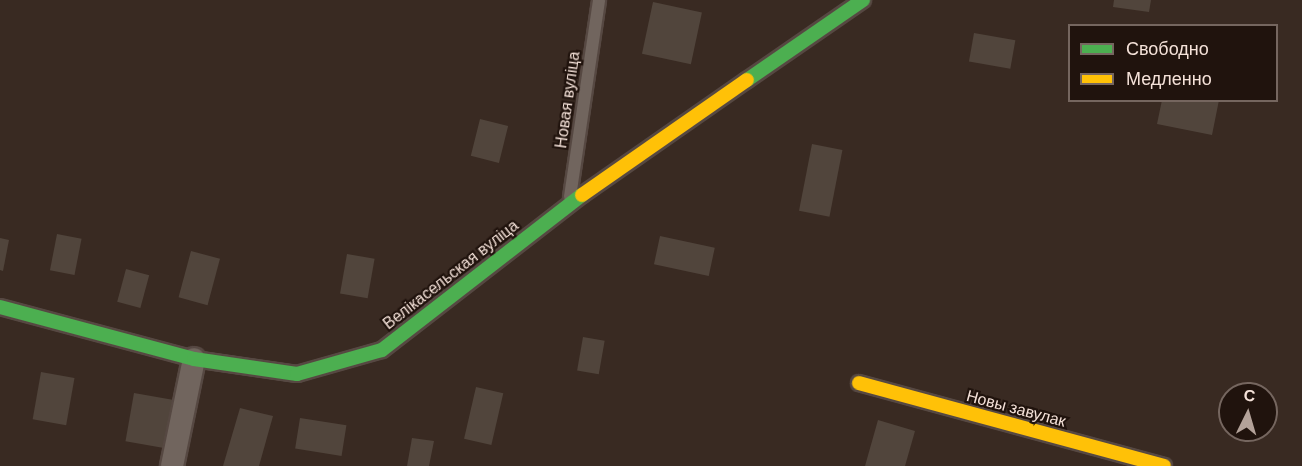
<!DOCTYPE html>
<html>
<head>
<meta charset="utf-8">
<style>
	body { margin:0 }
	#map { position:relative; width:1302px; height:466px; overflow:hidden; background:#392a22; font-family:Arial,sans-serif }
	div>[style] { position:absolute }
	[style*='--x'] { left:calc(var(--x)*1px); top:calc(var(--y)*1px); width:calc(var(--w)*1px); rotate:calc(var(--a)*1deg) }
	.building>* { inset:0; background:#51453c; transform-origin:0 0 }
	.roads { filter:drop-shadow(2px 0 #564842) drop-shadow(-2px 0 #564842) drop-shadow(0 2px #564842) drop-shadow(0 -2px #564842) }
	.lane>* { height:12px; margin:-6px; padding:0 6px; transform-origin:6px; border-radius:6px; background:#71655e }
	.street>* { height:22px; margin:-11px; padding:0 11px; transform-origin:11px; border-radius:11px; background:#71655e }
	.fast>* { height:14px; margin:-7px; padding:0 7px; transform-origin:7px; border-radius:7px; background:#4caf50 }
	.slow>* { height:14px; margin:-7px; padding:0 7px; transform-origin:7px; border-radius:7px; background:#ffc107 }
	span { translate:-50% -50%; white-space:nowrap; text-align:center; line-height:1.15; -webkit-text-stroke:4.5px #20130d; paint-order:stroke }
	.street-label { font-size:16px; color:#f5e2d9 }
	.legend { position:absolute; left:1068px; top:24px; width:210px; height:78px; box-sizing:border-box; background:#20130d; border:2px solid #75665f; margin:0; padding:8px 10px; list-style:none; font-size:18px; color:#f5e2d9 }
	.legend li { display:flex; align-items:center; gap:12px; height:30px }
	.legend b { width:30px; border:2px solid #75665f }
	.north { position:absolute; left:1218px; top:382px; width:60px; height:60px; box-sizing:border-box; background:#20130d; border:2px solid #75665f; border-radius:50%; rotate:5deg; font-size:16px; font-weight:700; line-height:24px; text-align:center; color:#f5e2d9 }
	.north::after { content:''; display:block; margin:auto; width:21px; height:27px; background:#b3a299; clip-path:polygon(50% 0,100% 100%,50% 72%,0 100%) }
</style>
</head>
<body>
<div id="map">
	<div class="building">
		<i style="clip-path:polygon(1114px 0,1151px 0,1149px 12px,1113px 7px)"></i>
		<i style="left:653px;top:2px;width:50px;height:53px;rotate:12deg"></i>
		<i style="left:974px;top:33px;width:42px;height:29px;rotate:10deg"></i>
		<i style="clip-path:polygon(1162px 100px,1219px 100px,1212px 135px,1157px 124px)"></i>
		<i style="left:480px;top:119px;width:29px;height:38px;rotate:14deg"></i>
		<i style="left:812px;top:144px;width:31px;height:68px;rotate:11deg"></i>
		<i style="left:57px;top:234px;width:25px;height:37px;rotate:11deg"></i>
		<i style="left:660px;top:236px;width:56px;height:29px;rotate:12deg"></i>
		<i style="clip-path:polygon(0 238px,9px 240px,3px 271px,0 270px)"></i>
		<i style="left:191px;top:251px;width:30px;height:48px;rotate:15deg"></i>
		<i style="left:347px;top:254px;width:28px;height:40px;rotate:10deg"></i>
		<i style="left:126px;top:269px;width:24px;height:34px;rotate:15deg"></i>
		<i style="left:583px;top:337px;width:22px;height:34px;rotate:10deg"></i>
		<i style="left:41px;top:372px;width:34px;height:48px;rotate:10deg"></i>
		<i style="left:476px;top:387px;width:28px;height:53px;rotate:13deg"></i>
		<i style="left:134px;top:393px;width:39px;height:49px;rotate:10deg"></i>
		<i style="clip-path:polygon(240px 408px,273px 416px,259px 466px,223px 466px)"></i>
		<i style="left:300px;top:418px;width:47px;height:31px;rotate:9deg"></i>
		<i style="clip-path:polygon(878px 420px,915px 431px,905px 466px,865px 466px)"></i>
		<i style="clip-path:polygon(412px 438px,434px 441px,429px 466px,407px 466px)"></i>
	</div>
	<div class="roads">
		<div class="lane">
			<i style="--x:570;--y:197;--w:199;--a:-81.6"></i>
		</div>
		<div class="street">
			<i style="--x:172;--y:466;--w:109;--a:-78.4"></i>
		</div>
		<div class="fast">
			<i style="--x:747;--y:80;--w:141;--a:-34.6"></i>
			<i style="--x:0;--y:307;--w:201;--a:15"></i>
			<i style="--x:194;--y:359;--w:104;--a:8.3"></i>
			<i style="--x:297;--y:374;--w:88;--a:-15.8"></i>
			<i style="--x:382;--y:350;--w:253;--a:-37.8"></i>
		</div>
		<div class="slow">
			<i style="--x:582;--y:195;--w:201;--a:-34.9"></i>
			<i style="--x:859;--y:383;--w:316;--a:15.2"></i>
		</div>
	</div>
	<div class="street-label">
		<span style="left:568px;top:100px;rotate:-82deg">Новая вуліца</span>
		<span style="left:451px;top:275px;rotate:-38deg">Велікасельская вуліца</span>
		<span style="left:1016px;top:409px;rotate:15deg">Новы завулак</span>
	</div>
	<ul class="legend">
	<li><b style="height:8px;background:#4caf50"></b>Свободно</li>
	<li><b style="height:8px;background:#ffc107"></b>Медленно</li>
	</ul>
	<div class="north">С</div>
</div>
</body>
</html>
